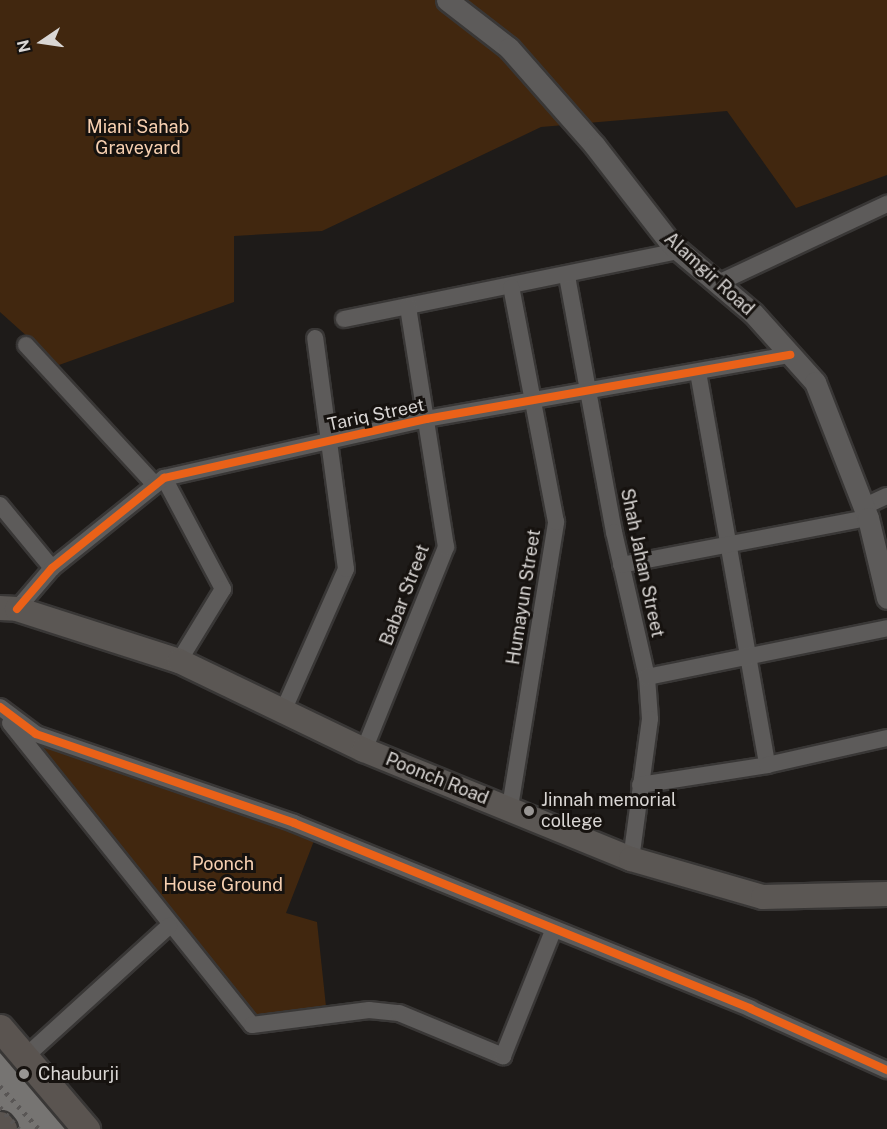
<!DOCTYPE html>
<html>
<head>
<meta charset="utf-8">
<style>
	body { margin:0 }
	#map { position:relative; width:887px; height:1129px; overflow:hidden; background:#1e1b19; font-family:"Public Sans",sans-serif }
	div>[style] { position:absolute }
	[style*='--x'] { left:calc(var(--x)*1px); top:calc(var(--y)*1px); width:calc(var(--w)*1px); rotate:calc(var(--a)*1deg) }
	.green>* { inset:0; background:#41270f }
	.building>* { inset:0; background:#767472 }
	.roads { filter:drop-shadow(2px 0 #393736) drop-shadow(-2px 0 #393736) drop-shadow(0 2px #393736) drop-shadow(0 -2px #393736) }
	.minor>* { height:16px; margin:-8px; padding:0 8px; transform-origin:8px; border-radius:8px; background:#5d5b5a }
	.tertiary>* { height:21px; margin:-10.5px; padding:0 10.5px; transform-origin:10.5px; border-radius:10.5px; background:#5d5b5a }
	.secondary>* { height:24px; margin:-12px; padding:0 12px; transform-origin:12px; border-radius:12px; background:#5b5754 }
	.primary>* { height:27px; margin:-13.5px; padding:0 13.5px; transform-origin:13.5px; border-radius:13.5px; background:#5a5450 }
	.rail>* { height:4.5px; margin-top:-2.25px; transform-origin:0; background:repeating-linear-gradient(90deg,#595655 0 3px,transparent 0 9px) }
	.cycleway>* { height:8px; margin:-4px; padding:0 4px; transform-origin:4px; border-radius:4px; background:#ea6118 }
	.dots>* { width:16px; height:16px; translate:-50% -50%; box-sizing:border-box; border:3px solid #16120f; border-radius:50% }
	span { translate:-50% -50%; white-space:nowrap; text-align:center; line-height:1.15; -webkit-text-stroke:6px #16120f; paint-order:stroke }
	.park-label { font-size:18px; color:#f7d0b1 }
	.street-label { font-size:18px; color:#d9d6d4 }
	.poi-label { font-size:18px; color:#d9d6d4 }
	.left { translate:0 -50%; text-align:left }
	.north { position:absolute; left:12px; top:12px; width:60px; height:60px; -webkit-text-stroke:4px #16120f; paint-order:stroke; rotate:257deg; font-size:16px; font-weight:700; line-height:24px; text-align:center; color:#d9d6d4 }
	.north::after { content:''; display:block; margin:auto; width:21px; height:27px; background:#d9d6d4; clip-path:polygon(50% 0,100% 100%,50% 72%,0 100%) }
</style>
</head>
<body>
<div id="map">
	<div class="green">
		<i style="clip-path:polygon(0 0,887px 0,887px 175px,796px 208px,727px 111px,541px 127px,322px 231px,234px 236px,234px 302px,59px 365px,0 312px)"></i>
		<i style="clip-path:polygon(0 710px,36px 734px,317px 833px,286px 913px,317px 922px,327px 1016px,252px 1025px)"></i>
	</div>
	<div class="building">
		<i style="clip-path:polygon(0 1019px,96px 1129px,0 1129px)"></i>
	</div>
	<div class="roads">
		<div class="minor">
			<i style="--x:567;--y:276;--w:260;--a:79.6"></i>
			<i style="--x:614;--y:532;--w:149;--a:77.2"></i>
			<i style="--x:647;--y:677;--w:42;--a:85.9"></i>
			<i style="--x:650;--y:719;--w:141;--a:97.7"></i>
			<i style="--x:718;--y:283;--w:187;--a:-25.1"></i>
			<i style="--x:344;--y:319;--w:342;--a:-11.5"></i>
			<i style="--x:26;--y:345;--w:190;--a:47.3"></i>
			<i style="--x:698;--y:372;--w:399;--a:80"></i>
			<i style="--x:164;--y:478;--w:126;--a:62"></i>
			<i style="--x:223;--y:589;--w:84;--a:121.4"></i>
			<i style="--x:0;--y:505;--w:82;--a:50.5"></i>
			<i style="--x:863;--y:507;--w:26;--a:-25"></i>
			<i style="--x:621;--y:565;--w:251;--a:-10.8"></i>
			<i style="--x:17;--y:609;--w:54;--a:-49.5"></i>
			<i style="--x:52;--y:568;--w:144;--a:-38.8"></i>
			<i style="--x:164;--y:478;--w:269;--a:-12.7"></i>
			<i style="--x:426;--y:419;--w:370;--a:-10"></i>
			<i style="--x:647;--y:677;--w:245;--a:-11.5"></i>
			<i style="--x:0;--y:707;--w:45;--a:36.9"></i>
			<i style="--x:36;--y:734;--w:273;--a:19"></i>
			<i style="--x:294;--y:823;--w:493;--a:22.1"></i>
			<i style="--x:751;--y:1009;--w:149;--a:24.2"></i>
			<i style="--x:284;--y:709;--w:153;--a:-66.1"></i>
			<i style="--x:346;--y:569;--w:233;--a:-97.6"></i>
			<i style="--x:10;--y:723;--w:387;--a:51.3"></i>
			<i style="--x:252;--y:1025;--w:118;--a:-7.3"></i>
			<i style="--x:369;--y:1010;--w:30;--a:6"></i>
			<i style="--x:399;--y:1013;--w:113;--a:22.5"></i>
			<i style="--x:503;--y:1056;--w:135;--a:-68.2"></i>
			<i style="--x:364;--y:750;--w:219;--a:-68"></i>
			<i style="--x:446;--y:547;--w:243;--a:-99"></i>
			<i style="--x:640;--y:785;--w:129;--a:-8.9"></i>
			<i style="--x:767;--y:765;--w:123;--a:-12.7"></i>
			<i style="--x:510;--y:807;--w:289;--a:-80.8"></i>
			<i style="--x:556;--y:522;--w:239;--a:-100.8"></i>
			<i style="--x:25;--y:1057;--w:195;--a:-42.3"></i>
		</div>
		<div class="tertiary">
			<i style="--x:447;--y:0;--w:78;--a:37.7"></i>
			<i style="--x:509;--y:48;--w:130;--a:48.7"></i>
			<i style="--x:595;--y:146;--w:124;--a:52.2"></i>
			<i style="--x:671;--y:244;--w:107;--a:40.1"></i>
			<i style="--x:753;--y:313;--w:93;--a:48.1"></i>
			<i style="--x:815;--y:382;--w:146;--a:68.7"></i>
			<i style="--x:868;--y:518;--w:82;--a:76.6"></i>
		</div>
		<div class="secondary">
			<i style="--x:0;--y:608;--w:17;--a:3"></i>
			<i style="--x:17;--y:609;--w:170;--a:17.8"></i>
			<i style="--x:179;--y:661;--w:205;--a:25.7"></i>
			<i style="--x:364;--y:750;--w:288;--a:22.2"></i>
			<i style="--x:631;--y:859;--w:137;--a:16.1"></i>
			<i style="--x:763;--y:897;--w:124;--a:-1.4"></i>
		</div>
		<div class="primary">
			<i style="--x:0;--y:1028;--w:133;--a:49.6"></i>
			<i style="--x:0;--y:1125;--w:5;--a:53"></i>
		</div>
	</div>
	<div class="rail">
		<i style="--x:0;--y:1086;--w:58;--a:47.8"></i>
		<i style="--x:0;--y:1107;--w:29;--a:49"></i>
	</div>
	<div class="cycleway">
		<i style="--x:17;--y:609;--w:54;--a:-49.5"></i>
		<i style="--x:52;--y:568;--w:144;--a:-38.8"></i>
		<i style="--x:164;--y:478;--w:269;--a:-12.7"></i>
		<i style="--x:426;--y:419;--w:370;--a:-10"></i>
		<i style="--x:0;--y:707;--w:45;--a:36.9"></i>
		<i style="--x:36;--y:734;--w:273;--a:19"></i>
		<i style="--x:294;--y:823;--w:493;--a:22.1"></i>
		<i style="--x:751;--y:1009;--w:149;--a:24.2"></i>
	</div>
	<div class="dots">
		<i style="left:529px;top:811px;background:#989593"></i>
		<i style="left:24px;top:1074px;background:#989593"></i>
	</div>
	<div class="park-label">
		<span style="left:138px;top:138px">Miani Sahab<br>Graveyard</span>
		<span style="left:223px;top:875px">Poonch<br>House Ground</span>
	</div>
	<div class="street-label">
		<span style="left:709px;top:274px;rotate:42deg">Alamgir Road</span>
		<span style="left:376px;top:415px;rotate:-12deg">Tariq Street</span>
		<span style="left:642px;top:563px;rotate:78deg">Shah Jahan Street</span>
		<span style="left:405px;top:595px;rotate:-69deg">Babar Street</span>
		<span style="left:524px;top:597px;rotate:-81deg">Humayun Street</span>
		<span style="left:437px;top:779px;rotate:22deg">Poonch Road</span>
	</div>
	<div class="poi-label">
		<span class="left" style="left:541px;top:811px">Jinnah memorial<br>college</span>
		<span class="left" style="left:38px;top:1074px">Chauburji</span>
	</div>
	<div class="north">N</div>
</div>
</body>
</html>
